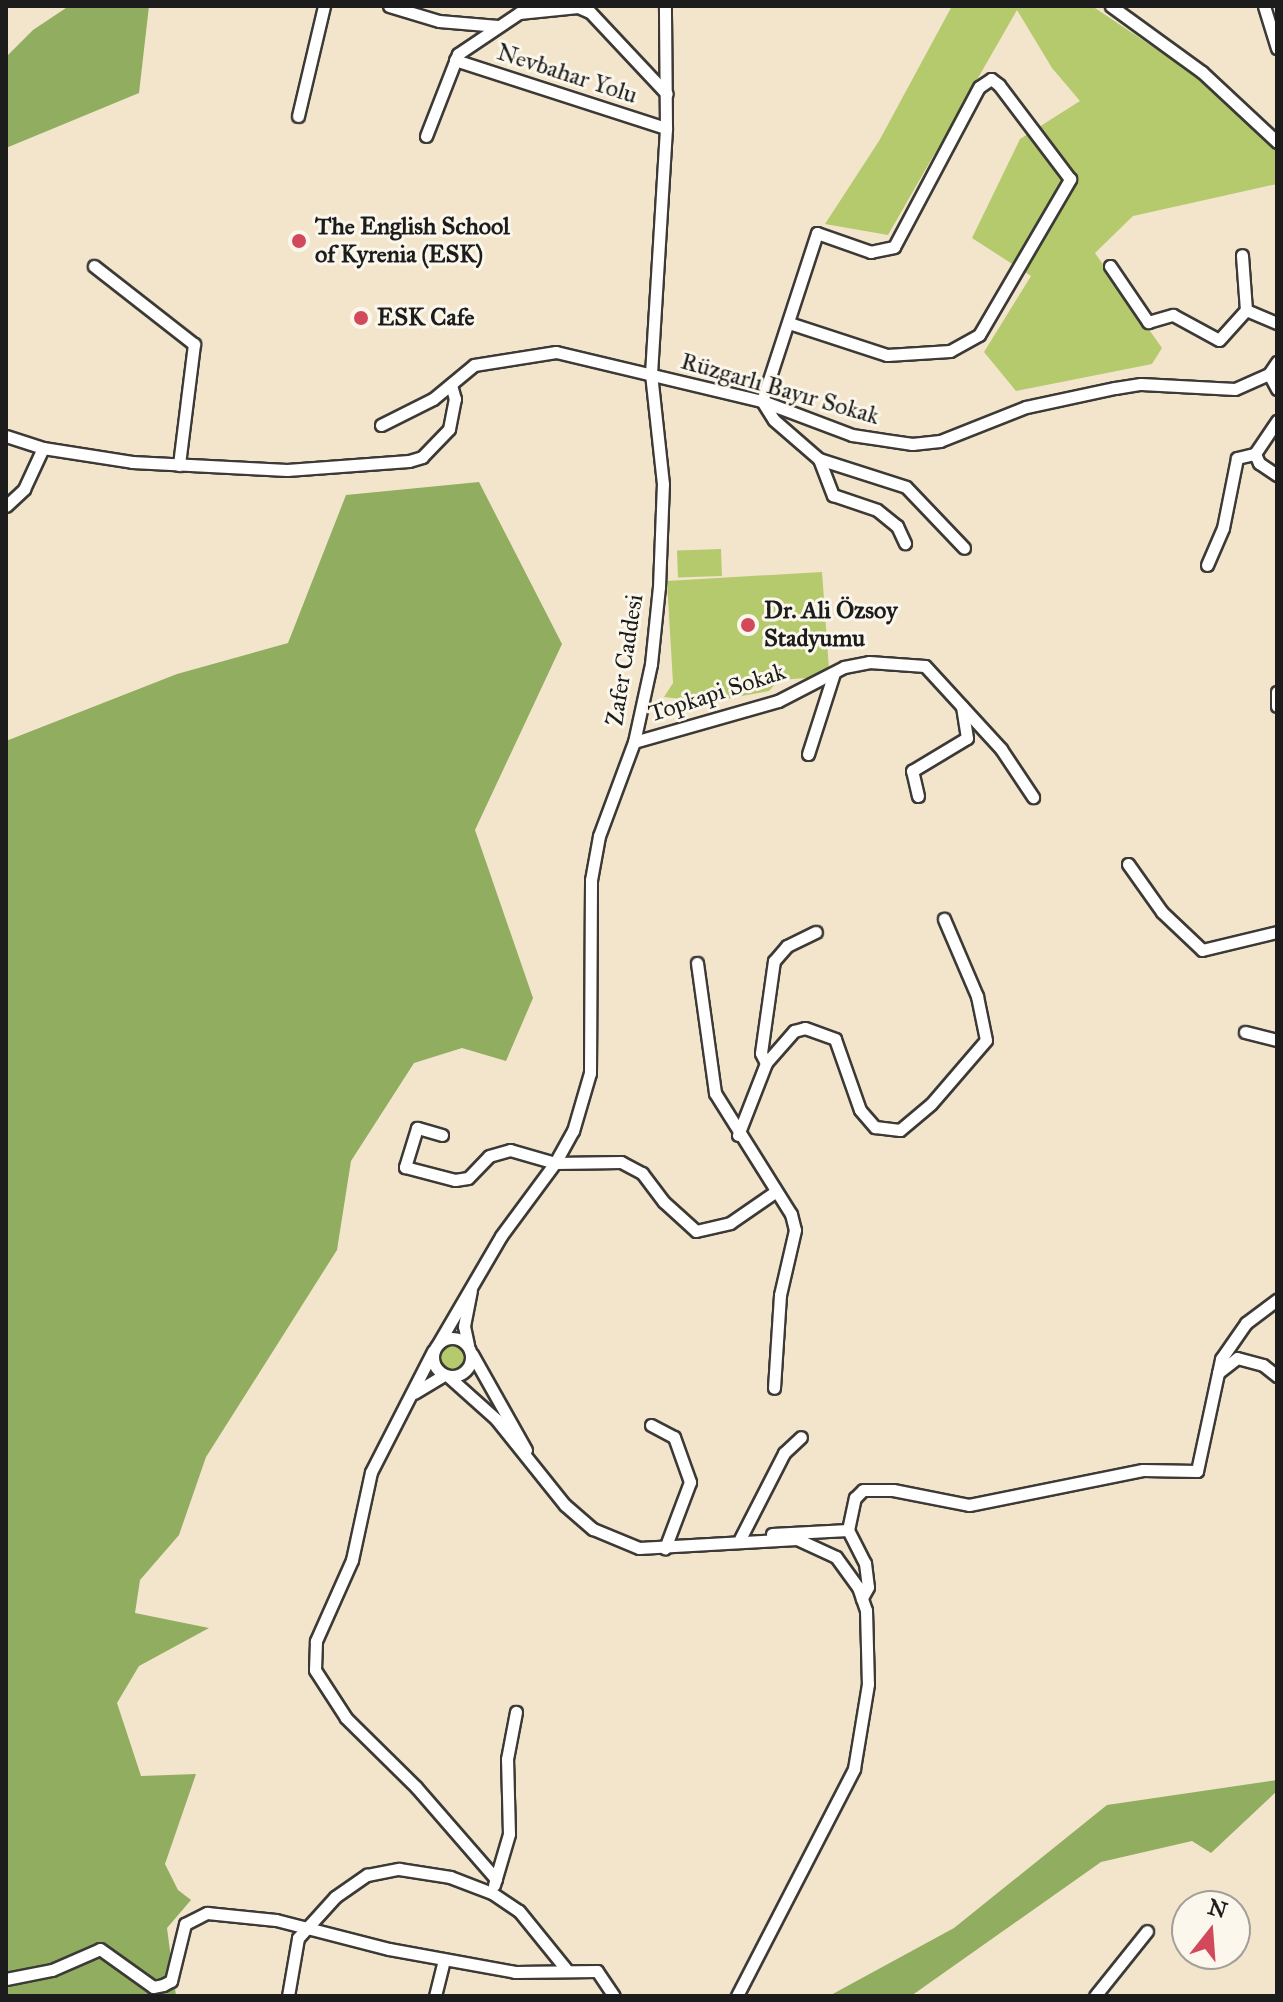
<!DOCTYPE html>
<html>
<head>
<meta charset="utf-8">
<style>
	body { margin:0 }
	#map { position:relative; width:1283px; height:2002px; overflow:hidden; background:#f3e5cb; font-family:"IM FELL Great Primer",serif }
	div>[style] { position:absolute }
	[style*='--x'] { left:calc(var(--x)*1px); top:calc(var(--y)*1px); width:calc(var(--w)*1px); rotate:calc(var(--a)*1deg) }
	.green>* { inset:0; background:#b5c96d; transform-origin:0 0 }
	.round { border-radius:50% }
	.forest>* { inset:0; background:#90ad60 }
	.roads { filter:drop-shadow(2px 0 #3c3a36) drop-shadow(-2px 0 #3c3a36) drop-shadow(0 2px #3c3a36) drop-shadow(0 -2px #3c3a36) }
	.minor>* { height:11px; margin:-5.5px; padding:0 5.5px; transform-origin:5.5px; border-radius:5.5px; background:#fff }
	.minor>.ring { margin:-5.5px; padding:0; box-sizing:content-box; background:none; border:11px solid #fff; border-radius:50% }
	.dots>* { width:22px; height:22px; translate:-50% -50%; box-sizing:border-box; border:4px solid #fbf7ec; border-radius:50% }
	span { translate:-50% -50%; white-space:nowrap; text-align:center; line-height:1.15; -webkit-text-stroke:6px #fbf7ec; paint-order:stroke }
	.street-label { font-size:24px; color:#1c1c1c }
	.poi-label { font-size:24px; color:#1c1c1c; font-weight:700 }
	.left { translate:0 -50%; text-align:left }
	.frame { position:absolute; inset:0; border:8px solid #1c1c1c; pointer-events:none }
	.north { position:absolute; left:1171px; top:1890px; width:80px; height:80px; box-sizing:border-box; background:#fbf7ec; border:2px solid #a29f99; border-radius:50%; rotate:17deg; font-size:22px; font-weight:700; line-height:32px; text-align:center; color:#1c1c1c }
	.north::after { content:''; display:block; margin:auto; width:28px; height:36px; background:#d1495b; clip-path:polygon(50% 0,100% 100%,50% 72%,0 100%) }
</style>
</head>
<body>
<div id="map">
	<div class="green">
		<i style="clip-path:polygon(952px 6px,1092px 6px,1198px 77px,1277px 145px,1277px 184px,1133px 216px,1095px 253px,1162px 348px,1152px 364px,1016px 391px,984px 352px,1031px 276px,972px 238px,1020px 139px,1080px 101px,1052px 68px,1017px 10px,888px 235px,825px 224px,879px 141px)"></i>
		<i style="left:721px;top:549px;width:27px;height:44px;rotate:88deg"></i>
		<i style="clip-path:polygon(822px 572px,829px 669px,821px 677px,779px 680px,769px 691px,709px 702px,664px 697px,673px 683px,667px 581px)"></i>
		<i class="round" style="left:437px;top:1342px;width:30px;height:30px"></i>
	</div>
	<div class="forest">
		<i style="clip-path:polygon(69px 6px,149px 6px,139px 93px,6px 148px,6px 57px,33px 30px)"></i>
		<i style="clip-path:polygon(479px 482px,562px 644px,475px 830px,533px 998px,506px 1061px,462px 1048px,414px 1063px,351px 1161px,337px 1250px,206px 1457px,179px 1535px,140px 1580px,135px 1613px,209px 1628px,139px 1666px,117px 1703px,141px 1776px,196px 1774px,165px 1864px,178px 1890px,191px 1900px,167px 1928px,176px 1996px,6px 1996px,6px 741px,177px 674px,288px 643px,346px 495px)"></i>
		<i style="clip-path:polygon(1277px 1780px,1277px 1791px,1211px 1853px,1192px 1841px,1101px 1862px,911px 1996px,829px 1996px,954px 1928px,1107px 1805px)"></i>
	</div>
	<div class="roads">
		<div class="minor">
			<i style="--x:389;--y:6;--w:52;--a:16.7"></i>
			<i style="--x:439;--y:21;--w:59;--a:4.8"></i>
			<i style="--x:1111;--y:6;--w:112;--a:36"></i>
			<i style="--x:1202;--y:72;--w:103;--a:43"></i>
			<i style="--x:1264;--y:6;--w:44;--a:72.8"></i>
			<i style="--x:455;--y:60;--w:222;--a:17.9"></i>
			<i style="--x:298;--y:116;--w:113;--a:-76.7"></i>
			<i style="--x:426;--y:136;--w:88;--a:-68.7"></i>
			<i style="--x:458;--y:54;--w:73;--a:-33.9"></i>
			<i style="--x:519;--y:13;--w:59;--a:-5.8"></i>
			<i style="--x:578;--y:7;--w:13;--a:23"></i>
			<i style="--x:590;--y:12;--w:112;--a:46.8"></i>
			<i style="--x:94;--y:266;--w:127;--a:38"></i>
			<i style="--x:194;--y:344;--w:122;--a:97.1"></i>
			<i style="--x:1110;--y:266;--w:68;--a:55.8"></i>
			<i style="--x:1148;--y:322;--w:26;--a:-16"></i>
			<i style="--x:1173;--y:315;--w:52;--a:28.5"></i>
			<i style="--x:1219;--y:340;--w:40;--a:-48"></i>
			<i style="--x:1246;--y:310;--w:55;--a:-94.2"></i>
			<i style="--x:1246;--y:310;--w:34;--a:23"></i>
			<i style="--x:789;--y:323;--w:103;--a:18.1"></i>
			<i style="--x:887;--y:355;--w:63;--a:-3.6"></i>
			<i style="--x:950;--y:351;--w:33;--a:-29"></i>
			<i style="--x:979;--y:335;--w:181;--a:-59.7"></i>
			<i style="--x:1070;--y:179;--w:118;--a:-127.1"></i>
			<i style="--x:999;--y:85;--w:10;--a:-143"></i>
			<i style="--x:991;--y:79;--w:14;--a:146"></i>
			<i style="--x:979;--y:87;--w:181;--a:118"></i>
			<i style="--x:894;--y:247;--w:24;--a:168"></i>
			<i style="--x:871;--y:252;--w:57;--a:-160.6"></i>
			<i style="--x:817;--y:233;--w:177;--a:108.1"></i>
			<i style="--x:762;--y:401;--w:22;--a:58"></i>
			<i style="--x:774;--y:420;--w:60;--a:40.9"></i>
			<i style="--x:819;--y:459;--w:91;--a:17.8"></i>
			<i style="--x:906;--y:487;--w:84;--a:46.4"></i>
			<i style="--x:1277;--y:362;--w:14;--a:124"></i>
			<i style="--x:1269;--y:374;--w:17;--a:62"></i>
			<i style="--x:1277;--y:421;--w:40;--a:124"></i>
			<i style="--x:1255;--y:454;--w:10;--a:66"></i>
			<i style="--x:1259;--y:463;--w:22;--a:34"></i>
			<i style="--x:381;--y:425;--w:58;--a:-26.6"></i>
			<i style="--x:433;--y:399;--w:53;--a:-39.7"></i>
			<i style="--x:474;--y:365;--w:83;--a:-9"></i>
			<i style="--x:556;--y:352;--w:212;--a:13.4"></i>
			<i style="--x:762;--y:401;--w:96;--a:20.7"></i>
			<i style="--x:852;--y:435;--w:61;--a:8.5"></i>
			<i style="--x:912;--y:444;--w:28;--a:-6"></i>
			<i style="--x:940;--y:441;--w:92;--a:-21.6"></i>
			<i style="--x:1026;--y:407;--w:91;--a:-12.1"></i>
			<i style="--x:1115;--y:388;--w:26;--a:-9"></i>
			<i style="--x:1141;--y:384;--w:94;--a:3"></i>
			<i style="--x:1235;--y:389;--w:37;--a:-24"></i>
			<i style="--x:6;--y:436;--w:39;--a:18"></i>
			<i style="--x:43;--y:448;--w:90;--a:8.9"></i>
			<i style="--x:132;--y:462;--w:155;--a:3"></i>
			<i style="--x:287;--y:470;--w:122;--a:-4.2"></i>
			<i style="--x:409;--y:461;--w:14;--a:-17"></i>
			<i style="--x:422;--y:457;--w:39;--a:-46"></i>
			<i style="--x:449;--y:429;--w:31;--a:-79"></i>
			<i style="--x:455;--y:399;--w:15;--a:-106"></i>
			<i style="--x:819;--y:459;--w:39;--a:69"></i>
			<i style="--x:833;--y:495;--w:46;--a:18.8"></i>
			<i style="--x:877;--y:510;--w:26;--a:39"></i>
			<i style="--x:897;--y:526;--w:19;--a:65"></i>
			<i style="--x:6;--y:506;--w:25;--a:-43"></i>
			<i style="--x:24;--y:489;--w:45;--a:-65.1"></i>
			<i style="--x:1207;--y:565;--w:40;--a:-66.6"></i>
			<i style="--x:1223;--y:528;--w:71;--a:-78.7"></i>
			<i style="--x:1237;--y:458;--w:18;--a:-13"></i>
			<i style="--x:1277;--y:692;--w:14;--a:90"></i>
			<i style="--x:634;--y:742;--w:150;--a:-15.9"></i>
			<i style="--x:778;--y:701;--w:74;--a:-27.3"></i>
			<i style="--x:844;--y:667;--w:25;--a:-11"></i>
			<i style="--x:869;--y:662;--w:56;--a:4.1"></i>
			<i style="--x:925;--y:666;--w:113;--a:47.5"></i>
			<i style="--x:1001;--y:749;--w:58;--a:56.3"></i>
			<i style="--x:808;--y:754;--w:85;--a:-72.2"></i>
			<i style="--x:918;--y:796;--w:26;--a:-103"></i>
			<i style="--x:912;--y:771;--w:64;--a:-31"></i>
			<i style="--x:967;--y:738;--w:32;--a:-99"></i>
			<i style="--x:1128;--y:864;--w:59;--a:54.7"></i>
			<i style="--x:1162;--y:912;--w:55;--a:43.5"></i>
			<i style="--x:1202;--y:950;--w:77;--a:-13.5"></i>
			<i style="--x:697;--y:963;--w:131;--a:82.1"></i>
			<i style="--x:715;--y:1093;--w:143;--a:57.9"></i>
			<i style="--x:791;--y:1214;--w:16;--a:76"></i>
			<i style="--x:795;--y:1230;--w:67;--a:103"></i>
			<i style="--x:780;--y:1295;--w:93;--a:93.7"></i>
			<i style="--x:1245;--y:1032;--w:33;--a:14"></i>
			<i style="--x:766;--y:1063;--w:11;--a:-117"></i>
			<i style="--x:761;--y:1053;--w:93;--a:-82"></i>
			<i style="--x:774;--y:961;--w:20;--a:-49"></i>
			<i style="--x:787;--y:946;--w:32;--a:-26"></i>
			<i style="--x:442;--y:1135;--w:26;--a:-164"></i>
			<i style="--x:417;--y:1128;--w:41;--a:107.1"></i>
			<i style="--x:405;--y:1167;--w:52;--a:14.6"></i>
			<i style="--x:455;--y:1180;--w:13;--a:-9"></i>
			<i style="--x:468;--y:1178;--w:30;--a:-46"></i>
			<i style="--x:489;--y:1156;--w:22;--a:-16"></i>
			<i style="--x:510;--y:1150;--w:47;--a:16.1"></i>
			<i style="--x:555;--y:1163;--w:66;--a:-0.9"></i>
			<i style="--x:621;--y:1162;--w:24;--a:28"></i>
			<i style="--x:642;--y:1173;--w:36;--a:53"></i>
			<i style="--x:664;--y:1202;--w:43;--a:42.2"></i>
			<i style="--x:696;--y:1231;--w:35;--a:-13"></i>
			<i style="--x:730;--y:1223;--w:55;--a:-34.6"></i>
			<i style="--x:738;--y:1135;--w:77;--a:-68.7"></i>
			<i style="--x:766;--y:1063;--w:43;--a:-48.8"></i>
			<i style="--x:794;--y:1031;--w:11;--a:-15"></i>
			<i style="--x:805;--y:1028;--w:32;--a:20"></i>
			<i style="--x:835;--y:1039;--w:75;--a:70.6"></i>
			<i style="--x:860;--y:1110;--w:23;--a:49"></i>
			<i style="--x:875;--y:1127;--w:25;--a:7"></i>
			<i style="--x:900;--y:1130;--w:40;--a:-40"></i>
			<i style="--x:931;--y:1104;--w:84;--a:-49.3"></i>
			<i style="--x:986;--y:1040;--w:45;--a:-101.6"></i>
			<i style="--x:977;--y:996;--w:84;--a:-113.2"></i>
			<i class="ring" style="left:433px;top:1338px;width:27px;height:27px"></i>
			<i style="--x:438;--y:1344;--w:125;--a:-59.7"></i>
			<i style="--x:501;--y:1236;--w:91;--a:-53.5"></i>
			<i style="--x:555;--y:1163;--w:37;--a:-61"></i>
			<i style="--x:573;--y:1131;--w:60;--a:-73.7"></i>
			<i style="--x:590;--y:1073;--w:193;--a:-89.7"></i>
			<i style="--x:591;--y:880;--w:45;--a:-79.7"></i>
			<i style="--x:599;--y:836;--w:100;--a:-69.6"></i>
			<i style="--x:634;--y:742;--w:80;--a:-77.7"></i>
			<i style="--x:651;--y:664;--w:77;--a:-84.1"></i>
			<i style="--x:659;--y:587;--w:103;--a:-87.8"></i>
			<i style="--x:663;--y:484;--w:111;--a:-96.2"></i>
			<i style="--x:651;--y:374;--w:246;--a:-86.5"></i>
			<i style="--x:666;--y:128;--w:122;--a:-90.5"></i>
			<i style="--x:468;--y:1345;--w:19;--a:-102"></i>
			<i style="--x:464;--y:1326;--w:36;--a:-79"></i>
			<i style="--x:433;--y:1351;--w:136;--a:117.1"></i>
			<i style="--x:371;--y:1472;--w:90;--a:102.2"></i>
			<i style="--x:352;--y:1560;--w:89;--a:114"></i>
			<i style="--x:316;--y:1641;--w:29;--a:92"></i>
			<i style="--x:315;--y:1670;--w:57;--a:57.1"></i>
			<i style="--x:346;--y:1718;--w:98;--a:44.6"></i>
			<i style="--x:416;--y:1787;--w:122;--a:49"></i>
			<i style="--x:472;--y:1354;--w:110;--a:60.6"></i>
			<i style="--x:1218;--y:1373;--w:24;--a:-38"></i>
			<i style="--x:1237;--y:1358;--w:27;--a:15"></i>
			<i style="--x:1263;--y:1365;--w:18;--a:38"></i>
			<i style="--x:449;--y:1377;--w:63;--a:41.8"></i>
			<i style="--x:496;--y:1419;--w:110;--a:51.3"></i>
			<i style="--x:565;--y:1505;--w:37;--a:41"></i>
			<i style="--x:593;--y:1529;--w:50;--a:22.4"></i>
			<i style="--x:639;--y:1548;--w:158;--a:-3.3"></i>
			<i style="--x:797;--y:1539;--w:43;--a:24.8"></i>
			<i style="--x:836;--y:1557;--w:37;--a:54"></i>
			<i style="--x:858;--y:1587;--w:24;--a:71"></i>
			<i style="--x:866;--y:1610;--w:74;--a:88.5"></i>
			<i style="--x:868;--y:1684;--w:86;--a:99.4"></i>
			<i style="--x:854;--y:1769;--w:255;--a:117.3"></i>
			<i style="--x:414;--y:1393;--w:35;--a:-31"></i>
			<i style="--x:651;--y:1425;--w:26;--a:28"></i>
			<i style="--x:674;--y:1437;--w:48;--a:70.4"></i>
			<i style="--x:690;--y:1482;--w:71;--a:110.7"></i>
			<i style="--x:848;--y:1530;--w:33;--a:-78"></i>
			<i style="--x:855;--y:1498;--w:11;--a:-45"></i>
			<i style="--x:863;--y:1490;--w:30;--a:0"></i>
			<i style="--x:893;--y:1490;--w:77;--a:11.2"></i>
			<i style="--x:969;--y:1505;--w:177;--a:-11.4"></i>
			<i style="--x:1143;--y:1470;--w:54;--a:1.1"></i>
			<i style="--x:1197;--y:1471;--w:115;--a:-77.9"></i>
			<i style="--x:1221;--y:1359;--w:44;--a:-55.2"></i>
			<i style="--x:1246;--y:1323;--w:39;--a:-37"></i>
			<i style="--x:772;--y:1534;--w:76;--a:-3"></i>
			<i style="--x:848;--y:1530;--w:37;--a:63"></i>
			<i style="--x:865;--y:1563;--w:24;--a:83"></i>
			<i style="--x:868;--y:1587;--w:13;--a:119"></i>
			<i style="--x:740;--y:1539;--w:97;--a:-62.9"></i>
			<i style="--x:784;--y:1453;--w:23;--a:-43"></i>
			<i style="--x:494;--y:1885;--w:53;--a:-73.6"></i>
			<i style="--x:509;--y:1834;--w:75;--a:-91.5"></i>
			<i style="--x:507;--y:1759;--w:48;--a:-79.2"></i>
			<i style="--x:6;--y:1979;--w:47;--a:-11.1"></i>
			<i style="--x:52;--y:1970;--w:52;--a:-23.6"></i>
			<i style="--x:100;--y:1949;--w:65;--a:35.6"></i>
			<i style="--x:153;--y:1987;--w:10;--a:-11"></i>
			<i style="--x:163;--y:1985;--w:9;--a:-27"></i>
			<i style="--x:171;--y:1981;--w:59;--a:-76.2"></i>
			<i style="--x:185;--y:1924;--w:25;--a:-27"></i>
			<i style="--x:207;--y:1913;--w:69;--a:5.8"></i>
			<i style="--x:276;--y:1920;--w:117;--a:14.4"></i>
			<i style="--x:389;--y:1949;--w:128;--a:10.3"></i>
			<i style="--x:515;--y:1972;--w:82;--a:-0.7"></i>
			<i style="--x:597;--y:1971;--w:30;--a:56"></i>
			<i style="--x:288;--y:1996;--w:59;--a:-80.2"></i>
			<i style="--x:298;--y:1938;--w:55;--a:-47.9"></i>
			<i style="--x:335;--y:1897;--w:39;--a:-35"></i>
			<i style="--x:367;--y:1875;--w:33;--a:-11"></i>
			<i style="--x:399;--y:1869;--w:52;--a:8.9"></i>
			<i style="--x:450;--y:1877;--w:45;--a:20.9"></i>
			<i style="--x:492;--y:1893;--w:32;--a:34"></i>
			<i style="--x:519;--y:1911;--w:75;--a:51"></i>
			<i style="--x:435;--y:1996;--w:37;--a:-76"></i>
			<i style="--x:1095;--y:1996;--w:83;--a:-51.3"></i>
		</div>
	</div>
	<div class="dots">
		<i style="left:299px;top:241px;background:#d1495b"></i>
		<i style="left:361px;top:318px;background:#d1495b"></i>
		<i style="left:748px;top:625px;background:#d1495b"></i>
	</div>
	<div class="street-label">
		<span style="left:567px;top:74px;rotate:18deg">Nevbahar Yolu</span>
		<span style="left:780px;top:389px;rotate:16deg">Rüzgarlı Bayır Sokak</span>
		<span style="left:625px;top:660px;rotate:-81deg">Zafer Caddesi</span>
		<span style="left:717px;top:693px;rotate:-18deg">Topkapi Sokak</span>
	</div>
	<div class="poi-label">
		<span class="left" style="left:315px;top:241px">The English School<br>of Kyrenia (ESK)</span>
		<span class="left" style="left:377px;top:318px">ESK Cafe</span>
		<span class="left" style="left:764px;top:625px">Dr. Ali Özsoy<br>Stadyumu</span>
	</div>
	<div class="frame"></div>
	<div class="north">N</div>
</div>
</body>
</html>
